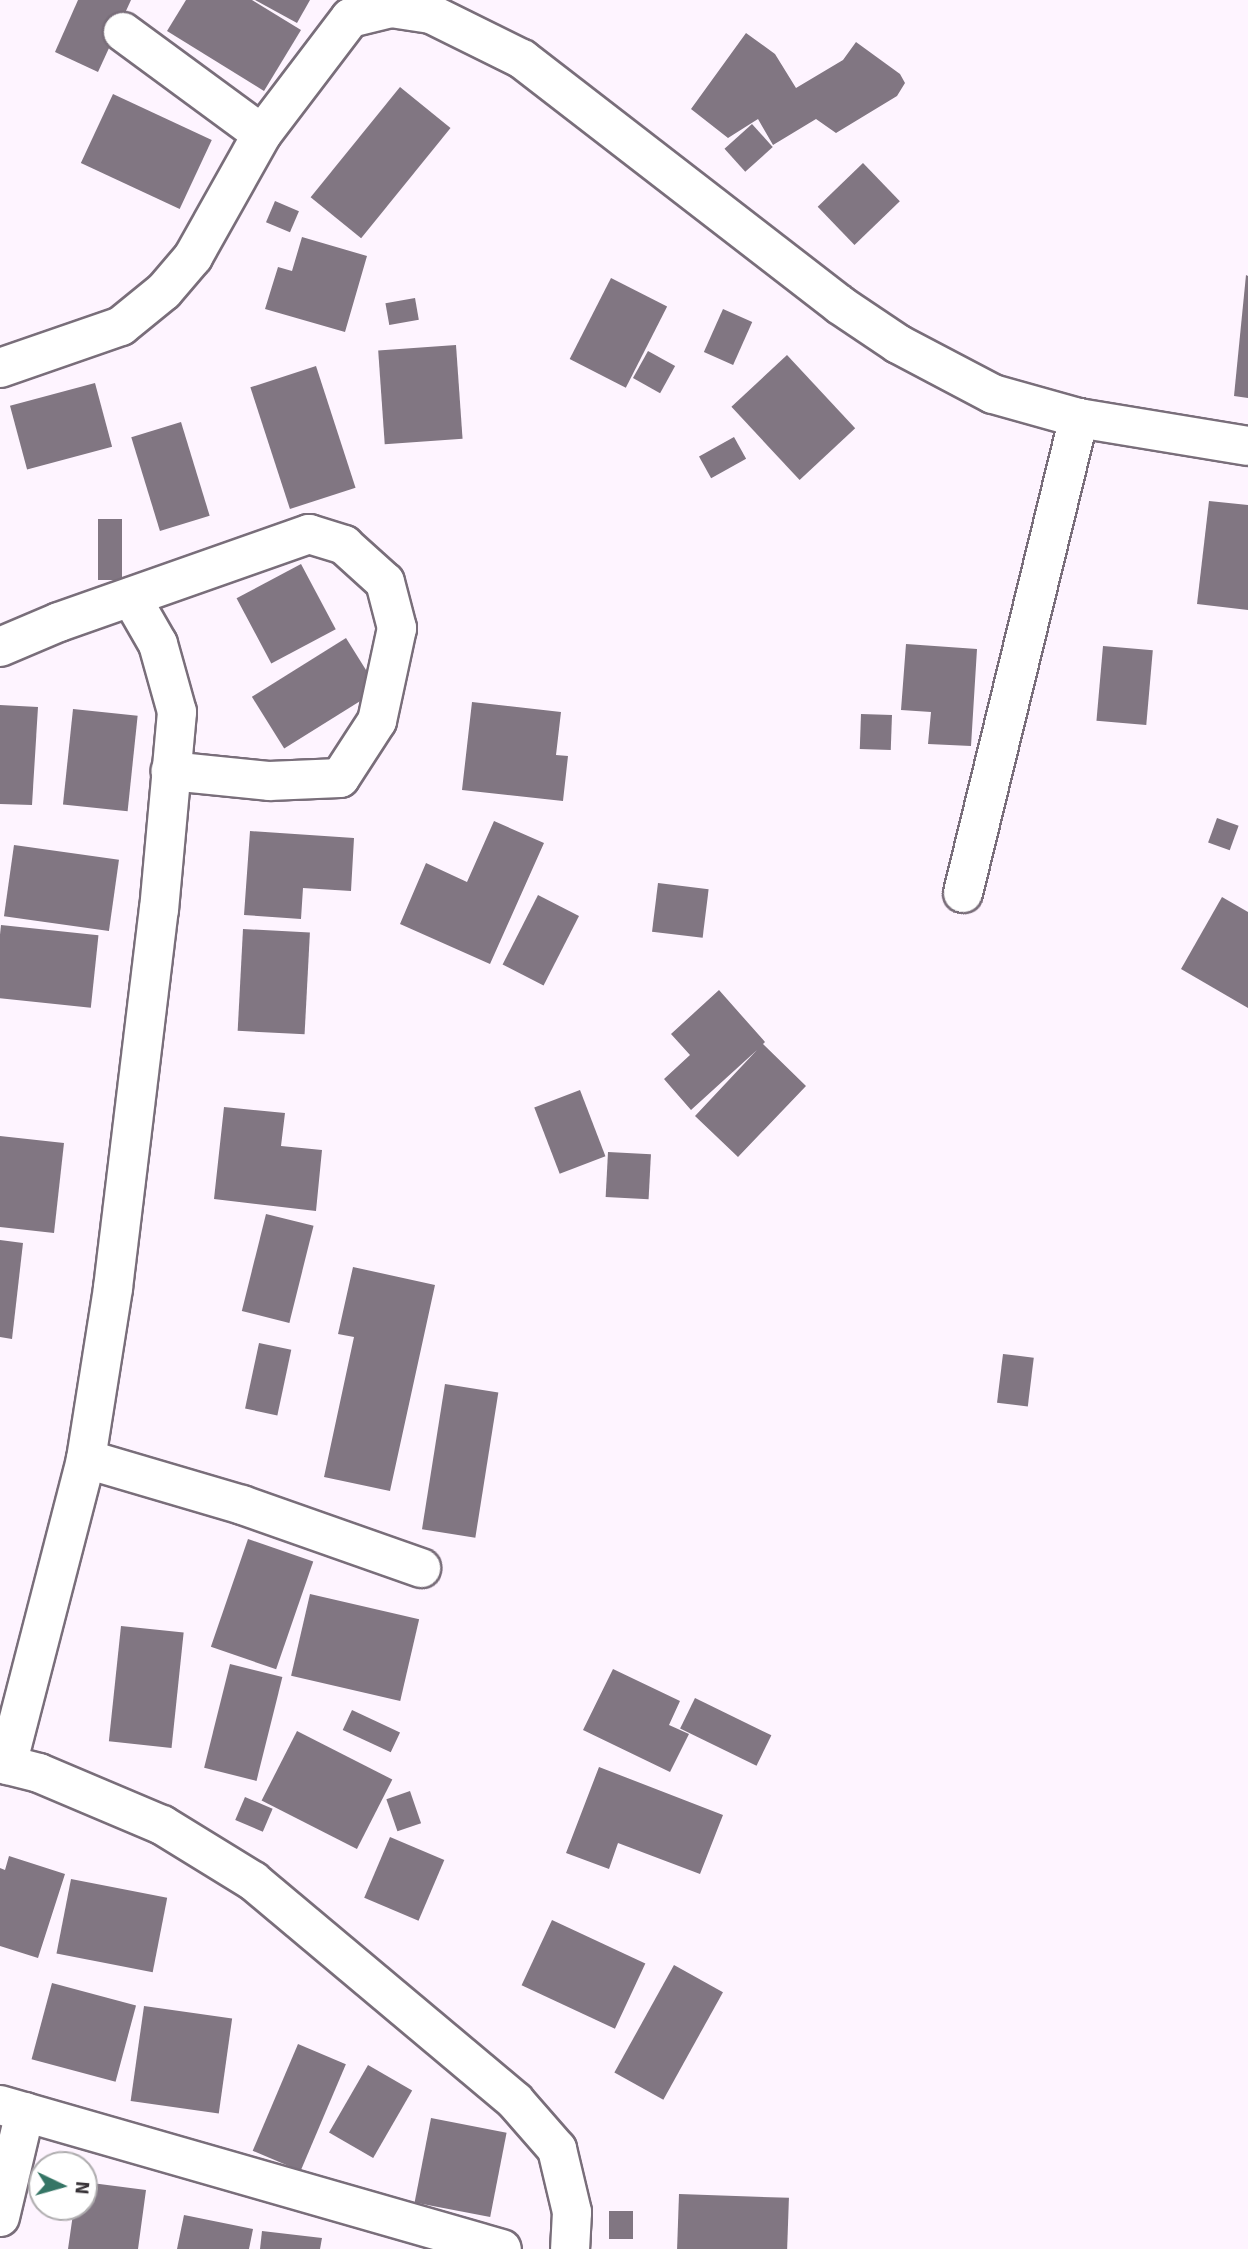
<!DOCTYPE html>
<html>
<head>
<meta charset="utf-8">
<style>
	body { margin:0 }
	#map { position:relative; width:1248px; height:2249px; overflow:hidden; background:#fef4ff; font-family:Signika,sans-serif }
	div>[style] { position:absolute }
	[style*='--x'] { left:calc(var(--x)*1px); top:calc(var(--y)*1px); width:calc(var(--w)*1px); rotate:calc(var(--a)*1deg) }
	.building>* { inset:0; background:#817682; transform-origin:0 0 }
	.roads { filter:drop-shadow(2px 0 #796e7a) drop-shadow(-2px 0 #796e7a) drop-shadow(0 2px #796e7a) drop-shadow(0 -2px #796e7a) }
	.minor>* { height:38px; margin:-19px; padding:0 19px; transform-origin:19px; border-radius:19px; background:#fff }
	span { translate:-50% -50%; white-space:nowrap; text-align:center; line-height:1.15; -webkit-text-stroke:7px #fff; paint-order:stroke }
	.north { position:absolute; left:28px; top:2151px; width:70px; height:70px; box-sizing:border-box; background:#fff; border:2px solid #afadaf; border-radius:50%; rotate:95deg; font-size:19px; font-weight:700; line-height:28px; text-align:center; color:#383338 }
	.north::after { content:''; display:block; margin:auto; width:24px; height:32px; background:#357565; clip-path:polygon(50% 0,100% 100%,50% 72%,0 100%) }
</style>
</head>
<body>
<div id="map">
	<div class="building">
		<i style="clip-path:polygon(78px 0,131px 0,98px 72px,55px 52px)"></i>
		<i style="clip-path:polygon(186px 0,252px 0,301px 30px,264px 91px,167px 31px)"></i>
		<i style="clip-path:polygon(255px 0,310px 0,297px 23px)"></i>
		<i style="clip-path:polygon(746px 33px,775px 54px,796px 88px,843px 60px,856px 42px,900px 74px,905px 83px,897px 96px,836px 133px,816px 119px,773px 145px,758px 119px,728px 138px,691px 109px)"></i>
		<i style="left:400px;top:87px;width:65px;height:142px;rotate:39deg"></i>
		<i style="left:113px;top:94px;width:109px;height:76px;rotate:25deg"></i>
		<i style="left:752px;top:124px;width:31px;height:37px;rotate:48deg"></i>
		<i style="left:863px;top:163px;width:53px;height:63px;rotate:46deg"></i>
		<i style="left:275px;top:201px;width:26px;height:23px;rotate:23deg"></i>
		<i style="clip-path:polygon(302px 237px,367px 256px,345px 332px,265px 309px,278px 267px,292px 271px)"></i>
		<i style="clip-path:polygon(1246px 275px,1248px 276px,1248px 398px,1234px 396px)"></i>
		<i style="left:611px;top:278px;width:63px;height:91px;rotate:27deg"></i>
		<i style="left:415px;top:298px;width:22px;height:30px;rotate:80deg"></i>
		<i style="left:723px;top:309px;width:32px;height:47px;rotate:24deg"></i>
		<i style="left:456px;top:345px;width:94px;height:78px;rotate:86deg"></i>
		<i style="left:648px;top:351px;width:31px;height:31px;rotate:29deg"></i>
		<i style="left:787px;top:355px;width:100px;height:76px;rotate:47deg"></i>
		<i style="left:316px;top:366px;width:128px;height:69px;rotate:72deg"></i>
		<i style="left:95px;top:383px;width:66px;height:88px;rotate:75deg"></i>
		<i style="left:181px;top:422px;width:98px;height:52px;rotate:73deg"></i>
		<i style="left:734px;top:437px;width:25px;height:40px;rotate:61deg"></i>
		<i style="clip-path:polygon(1209px 501px,1248px 505px,1248px 610px,1197px 604px)"></i>
		<i style="left:98px;top:519px;width:24px;height:61px"></i>
		<i style="left:301px;top:564px;width:74px;height:73px;rotate:62deg"></i>
		<i style="left:346px;top:638px;width:61px;height:111px;rotate:58deg"></i>
		<i style="clip-path:polygon(906px 644px,977px 649px,971px 746px,928px 744px,931px 712px,901px 710px)"></i>
		<i style="left:1103px;top:646px;width:50px;height:75px;rotate:5deg"></i>
		<i style="clip-path:polygon(472px 702px,561px 712px,556px 755px,568px 756px,563px 801px,462px 790px)"></i>
		<i style="clip-path:polygon(0 705px,38px 707px,32px 805px,0 804px)"></i>
		<i style="left:73px;top:709px;width:65px;height:96px;rotate:6deg"></i>
		<i style="left:861px;top:714px;width:31px;height:35px;rotate:2deg"></i>
		<i style="left:1217px;top:818px;width:23px;height:26px;rotate:20deg"></i>
		<i style="clip-path:polygon(494px 821px,544px 843px,490px 964px,400px 924px,426px 863px,467px 882px)"></i>
		<i style="clip-path:polygon(250px 831px,354px 838px,351px 891px,303px 888px,301px 919px,244px 915px)"></i>
		<i style="left:14px;top:845px;width:106px;height:72px;rotate:8deg"></i>
		<i style="left:658px;top:883px;width:51px;height:49px;rotate:7deg"></i>
		<i style="left:538px;top:895px;width:46px;height:78px;rotate:27deg"></i>
		<i style="clip-path:polygon(1222px 897px,1248px 912px,1248px 1008px,1181px 969px)"></i>
		<i style="left:1px;top:925px;width:98px;height:73px;rotate:6deg"></i>
		<i style="left:243px;top:929px;width:67px;height:102px;rotate:3deg"></i>
		<i style="clip-path:polygon(719px 990px,765px 1042px,763px 1044px,806px 1086px,738px 1157px,695px 1116px,757px 1050px,691px 1110px,664px 1079px,690px 1055px,671px 1034px)"></i>
		<i style="left:580px;top:1090px;width:71px;height:49px;rotate:69deg"></i>
		<i style="clip-path:polygon(224px 1107px,285px 1113px,281px 1146px,322px 1150px,316px 1211px,214px 1199px)"></i>
		<i style="clip-path:polygon(0 1136px,64px 1143px,54px 1233px,0 1227px)"></i>
		<i style="left:608px;top:1152px;width:43px;height:45px;rotate:3deg"></i>
		<i style="left:266px;top:1214px;width:49px;height:100px;rotate:14deg"></i>
		<i style="clip-path:polygon(0 1240px,23px 1243px,12px 1339px,0 1337px)"></i>
		<i style="clip-path:polygon(353px 1267px,435px 1285px,390px 1491px,324px 1477px,354px 1337px,338px 1334px)"></i>
		<i style="left:259px;top:1343px;width:33px;height:67px;rotate:12deg"></i>
		<i style="left:1003px;top:1354px;width:31px;height:49px;rotate:7deg"></i>
		<i style="left:445px;top:1384px;width:54px;height:147px;rotate:9deg"></i>
		<i style="left:248px;top:1539px;width:69px;height:114px;rotate:19deg"></i>
		<i style="left:310px;top:1594px;width:112px;height:84px;rotate:13deg"></i>
		<i style="left:121px;top:1626px;width:63px;height:116px;rotate:6deg"></i>
		<i style="left:230px;top:1664px;width:54px;height:107px;rotate:14deg"></i>
		<i style="clip-path:polygon(613px 1669px,680px 1701px,669px 1725px,689px 1734px,670px 1772px,583px 1730px)"></i>
		<i style="left:695px;top:1698px;width:85px;height:34px;rotate:26deg"></i>
		<i style="left:352px;top:1710px;width:53px;height:22px;rotate:25deg"></i>
		<i style="left:297px;top:1731px;width:107px;height:78px;rotate:27deg"></i>
		<i style="clip-path:polygon(599px 1767px,723px 1815px,700px 1874px,618px 1843px,609px 1869px,566px 1853px)"></i>
		<i style="left:410px;top:1791px;width:34px;height:25px;rotate:71deg"></i>
		<i style="left:245px;top:1797px;width:30px;height:25px;rotate:23deg"></i>
		<i style="left:390px;top:1837px;width:59px;height:66px;rotate:23deg"></i>
		<i style="clip-path:polygon(9px 1856px,65px 1874px,38px 1958px,0 1946px,0 1868px,5px 1870px)"></i>
		<i style="left:71px;top:1879px;width:98px;height:76px;rotate:11deg"></i>
		<i style="left:552px;top:1920px;width:103px;height:72px;rotate:25deg"></i>
		<i style="left:674px;top:1965px;width:56px;height:123px;rotate:29deg"></i>
		<i style="left:52px;top:1983px;width:87px;height:79px;rotate:15deg"></i>
		<i style="left:144px;top:2006px;width:89px;height:96px;rotate:8deg"></i>
		<i style="left:298px;top:2044px;width:52px;height:116px;rotate:23deg"></i>
		<i style="left:368px;top:2065px;width:51px;height:78px;rotate:30deg"></i>
		<i style="left:431px;top:2118px;width:77px;height:86px;rotate:11deg"></i>
		<i style="clip-path:polygon(84px 2182px,146px 2190px,138px 2249px,68px 2249px,74px 2207px,84px 2207px)"></i>
		<i style="left:679px;top:2194px;width:110px;height:55px;rotate:2deg"></i>
		<i style="left:609px;top:2211px;width:24px;height:28px"></i>
		<i style="clip-path:polygon(184px 2215px,253px 2229px,249px 2249px,177px 2249px)"></i>
		<i style="clip-path:polygon(262px 2231px,322px 2238px,320px 2249px,260px 2249px)"></i>
	</div>
	<div class="roads">
		<div class="minor">
			<i style="--x:123;--y:32;--w:172;--a:36.3"></i>
			<i style="--x:0;--y:368;--w:128;--a:-19.1"></i>
			<i style="--x:121;--y:326;--w:55;--a:-39.1"></i>
			<i style="--x:164;--y:291;--w:45;--a:-49.5"></i>
			<i style="--x:193;--y:257;--w:141;--a:-60.7"></i>
			<i style="--x:262;--y:134;--w:146;--a:-52.8"></i>
			<i style="--x:350;--y:18;--w:42;--a:-13.7"></i>
			<i style="--x:391;--y:8;--w:40;--a:8.5"></i>
			<i style="--x:431;--y:14;--w:102;--a:26.3"></i>
			<i style="--x:522;--y:59;--w:402;--a:37.7"></i>
			<i style="--x:840;--y:305;--w:70;--a:33.9"></i>
			<i style="--x:898;--y:344;--w:107;--a:27.8"></i>
			<i style="--x:993;--y:394;--w:89;--a:15.6"></i>
			<i style="--x:1079;--y:418;--w:171;--a:9.4"></i>
			<i style="--x:0;--y:647;--w:64;--a:-23"></i>
			<i style="--x:59;--y:622;--w:265;--a:-19.4"></i>
			<i style="--x:309;--y:534;--w:37;--a:17"></i>
			<i style="--x:344;--y:545;--w:55;--a:42.1"></i>
			<i style="--x:385;--y:582;--w:48;--a:75.4"></i>
			<i style="--x:397;--y:628;--w:95;--a:102.1"></i>
			<i style="--x:377;--y:721;--w:68;--a:123"></i>
			<i style="--x:340;--y:778;--w:71;--a:177.6"></i>
			<i style="--x:269;--y:781;--w:99;--a:-174.2"></i>
			<i style="--x:963;--y:893;--w:489;--a:-76.3"></i>
			<i style="--x:86;--y:1459;--w:163;--a:16.4"></i>
			<i style="--x:242;--y:1505;--w:190;--a:19.4"></i>
			<i style="--x:0;--y:1763;--w:40;--a:14.4"></i>
			<i style="--x:39;--y:1773;--w:134;--a:22.9"></i>
			<i style="--x:162;--y:1825;--w:107;--a:31.6"></i>
			<i style="--x:253;--y:1881;--w:342;--a:40"></i>
			<i style="--x:515;--y:2101;--w:64;--a:48.8"></i>
			<i style="--x:557;--y:2149;--w:65;--a:76.6"></i>
			<i style="--x:572;--y:2212;--w:37;--a:93"></i>
			<i style="--x:7;--y:1765;--w:316;--a:-75.5"></i>
			<i style="--x:86;--y:1459;--w:173;--a:-81"></i>
			<i style="--x:113;--y:1288;--w:381;--a:-83.1"></i>
			<i style="--x:159;--y:910;--w:199;--a:-84.8"></i>
			<i style="--x:177;--y:712;--w:71;--a:-105.6"></i>
			<i style="--x:158;--y:644;--w:54;--a:-119.9"></i>
			<i style="--x:0;--y:2105;--w:522;--a:16.01"></i>
			<i style="--x:0;--y:2217;--w:108;--a:-76.6"></i>
		</div>
	</div>
	<div class="north">N</div>
</div>
</body>
</html>
